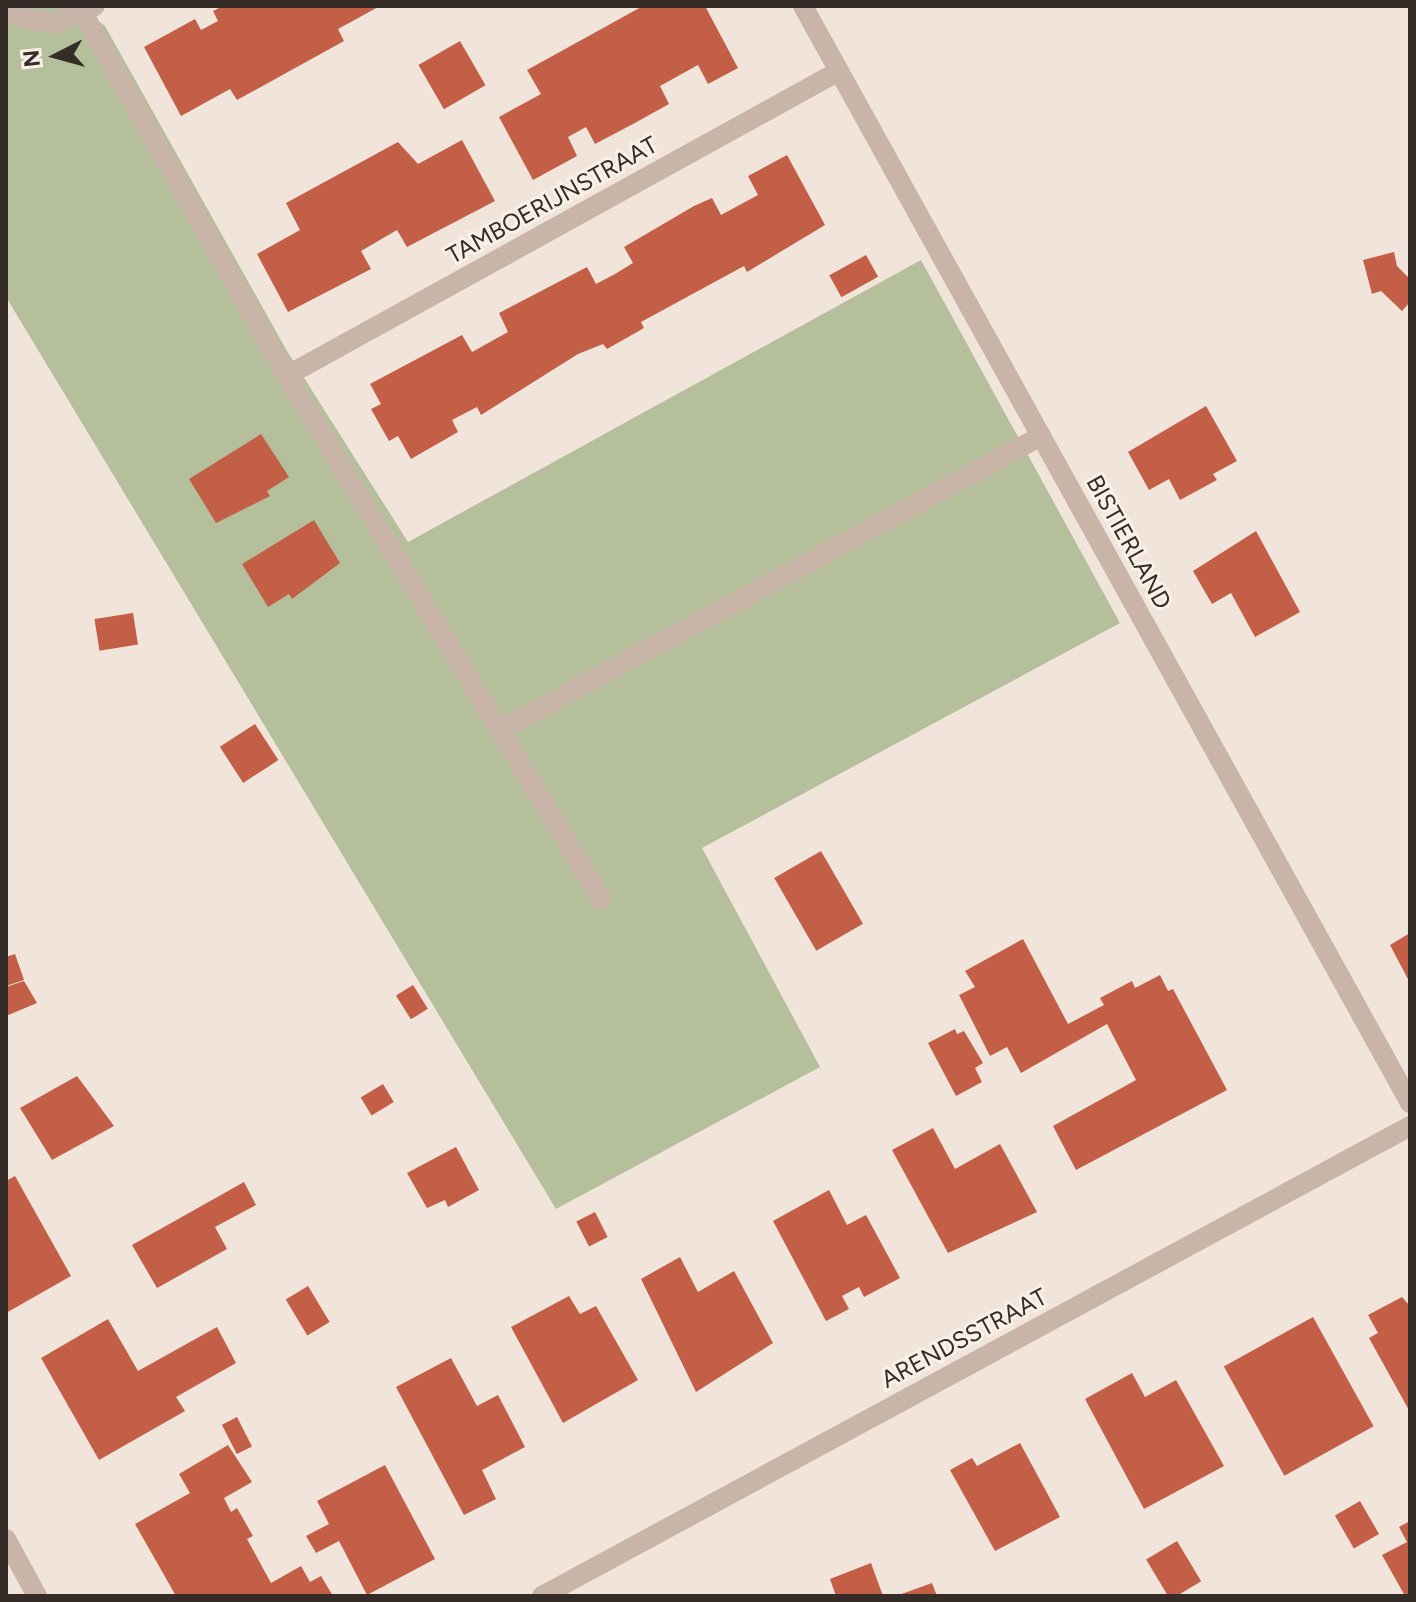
<!DOCTYPE html>
<html>
<head>
<meta charset="utf-8">
<style>
	body { margin:0 }
	#map { position:relative; width:1416px; height:1602px; overflow:hidden; background:#f1e5db; font-family:Figtree,sans-serif }
	div>[style] { position:absolute }
	[style*='--x'] { left:calc(var(--x)*1px); top:calc(var(--y)*1px); width:calc(var(--w)*1px); rotate:calc(var(--a)*1deg) }
	.green>* { inset:0; background:#b5bf9b }
	.building>* { inset:0; background:#c35f47; transform-origin:0 0 }
	.minor>* { height:20px; margin:-10px; padding:0 10px; transform-origin:10px; border-radius:10px; background:#c9b5a7 }
	span { translate:-50% -50%; white-space:nowrap; text-align:center; line-height:1.15; -webkit-text-stroke:6px #f9f0e7; paint-order:stroke }
	.street-label { font-size:24px; color:#352b27 }
	.frame { position:absolute; inset:0; border:8px solid #352b27; pointer-events:none }
	.north { position:absolute; left:16px; top:16px; width:80px; height:80px; -webkit-text-stroke:6px #f9f0e7; paint-order:stroke; rotate:264deg; font-size:22px; font-weight:700; line-height:32px; text-align:center; color:#352b27 }
	.north::after { content:''; display:block; margin:auto; width:28px; height:36px; background:#352b27; clip-path:polygon(50% 0,100% 100%,50% 72%,0 100%) }
</style>
</head>
<body>
<div id="map">
	<div class="green">
		<i style="clip-path:polygon(6px 6px,78px 6px,105px 26px,287px 351px,408px 542px,921px 260px,1120px 623px,702px 848px,820px 1067px,556px 1209px,6px 297px)"></i>
	</div>
	<div class="building">
		<i style="clip-path:polygon(223px 6px,380px 6px,338px 29px,344px 41px,237px 100px,230px 89px,181px 116px,144px 47px,195px 19px,201px 30px,218px 21px,213px 11px)"></i>
		<i style="clip-path:polygon(643px 6px,705px 6px,738px 68px,708px 84px,698px 65px,660px 86px,669px 104px,633px 124px,595px 144px,586px 127px,568px 137px,577px 156px,533px 180px,499px 117px,541px 94px,527px 70px)"></i>
		<i style="left:460px;top:41px;width:51px;height:48px;rotate:60deg"></i>
		<i style="clip-path:polygon(462px 140px,495px 201px,407px 247px,397px 230px,361px 251px,371px 269px,288px 312px,257px 254px,300px 230px,286px 203px,398px 142px,418px 164px)"></i>
		<i style="clip-path:polygon(787px 155px,825px 225px,747px 272px,744px 266px,641px 322px,644px 328px,607px 349px,603px 344px,578px 354px,481px 415px,477px 407px,452px 420px,458px 432px,411px 459px,398px 436px,389px 441px,371px 409px,381px 404px,370px 384px,462px 335px,472px 352px,508px 332px,499px 313px,587px 267px,596px 284px,615px 274px,633px 263px,624px 247px,694px 206px,712px 198px,721px 215px,758px 195px,748px 176px)"></i>
		<i style="clip-path:polygon(1394px 252px,1397px 266px,1410px 279px,1410px 302px,1402px 311px,1381px 291px,1372px 294px,1363px 260px)"></i>
		<i style="left:866px;top:255px;width:25px;height:42px;rotate:61deg"></i>
		<i style="clip-path:polygon(1206px 406px,1237px 461px,1213px 474px,1217px 480px,1180px 500px,1169px 479px,1149px 490px,1128px 452px)"></i>
		<i style="clip-path:polygon(261px 434px,289px 477px,267px 491px,270px 496px,216px 523px,189px 479px)"></i>
		<i style="clip-path:polygon(314px 520px,340px 563px,292px 599px,289px 594px,268px 607px,242px 564px)"></i>
		<i style="clip-path:polygon(1256px 531px,1300px 612px,1255px 637px,1231px 593px,1212px 604px,1193px 571px)"></i>
		<i style="left:133px;top:613px;width:32px;height:39px;rotate:81deg"></i>
		<i style="left:255px;top:724px;width:43px;height:42px;rotate:57deg"></i>
		<i style="left:821px;top:851px;width:84px;height:54px;rotate:60deg"></i>
		<i style="clip-path:polygon(1410px 933px,1410px 983px,1390px 945px)"></i>
		<i style="clip-path:polygon(1023px 939px,1068px 1024px,1104px 1005px,1100px 998px,1132px 981px,1135px 988px,1160px 975px,1168px 991px,1173px 989px,1227px 1090px,1076px 1170px,1053px 1126px,1136px 1080px,1107px 1024px,1021px 1073px,1007px 1047px,990px 1056px,959px 995px,975px 987px,965px 971px)"></i>
		<i style="clip-path:polygon(15px 954px,24px 980px,6px 986px,6px 957px)"></i>
		<i style="clip-path:polygon(24px 981px,37px 1003px,6px 1016px,6px 987px)"></i>
		<i style="left:413px;top:985px;width:28px;height:20px;rotate:58deg"></i>
		<i style="clip-path:polygon(955px 1029px,957px 1034px,964px 1031px,983px 1063px,975px 1068px,982px 1082px,956px 1096px,928px 1043px)"></i>
		<i style="clip-path:polygon(77px 1076px,114px 1126px,52px 1160px,20px 1108px)"></i>
		<i style="left:383px;top:1084px;width:21px;height:26px;rotate:59deg"></i>
		<i style="clip-path:polygon(933px 1128px,955px 1169px,1000px 1144px,1037px 1212px,948px 1253px,892px 1150px)"></i>
		<i style="clip-path:polygon(456px 1147px,479px 1190px,448px 1207px,445px 1200px,427px 1208px,407px 1173px)"></i>
		<i style="clip-path:polygon(15px 1176px,71px 1276px,6px 1313px,6px 1181px)"></i>
		<i style="clip-path:polygon(244px 1182px,256px 1205px,215px 1227px,227px 1249px,157px 1288px,132px 1245px)"></i>
		<i style="clip-path:polygon(829px 1190px,847px 1225px,866px 1215px,900px 1278px,864px 1297px,859px 1287px,842px 1296px,849px 1309px,826px 1321px,773px 1221px)"></i>
		<i style="left:595px;top:1212px;width:28px;height:21px;rotate:63deg"></i>
		<i style="clip-path:polygon(680px 1257px,698px 1292px,734px 1271px,773px 1343px,696px 1392px,641px 1279px)"></i>
		<i style="left:308px;top:1286px;width:42px;height:26px;rotate:59deg"></i>
		<i style="clip-path:polygon(569px 1296px,580px 1314px,596px 1306px,638px 1380px,563px 1423px,511px 1327px)"></i>
		<i style="clip-path:polygon(1402px 1297px,1410px 1306px,1410px 1412px,1369px 1338px,1378px 1333px,1368px 1315px)"></i>
		<i style="left:1313px;top:1317px;width:125px;height:102px;rotate:61deg"></i>
		<i style="clip-path:polygon(108px 1319px,138px 1371px,217px 1327px,236px 1363px,176px 1397px,185px 1411px,99px 1460px,41px 1358px)"></i>
		<i style="clip-path:polygon(451px 1358px,477px 1406px,498px 1395px,525px 1447px,482px 1470px,496px 1499px,464px 1515px,396px 1387px)"></i>
		<i style="clip-path:polygon(1132px 1373px,1145px 1397px,1176px 1380px,1224px 1466px,1144px 1509px,1085px 1399px)"></i>
		<i style="left:237px;top:1417px;width:33px;height:17px;rotate:63deg"></i>
		<i style="clip-path:polygon(1020px 1443px,1060px 1517px,995px 1551px,950px 1470px,972px 1458px,977px 1466px)"></i>
		<i style="clip-path:polygon(228px 1445px,252px 1482px,224px 1498px,231px 1512px,237px 1508px,253px 1536px,247px 1539px,271px 1583px,301px 1566px,310px 1582px,321px 1576px,333px 1596px,176px 1596px,135px 1524px,190px 1493px,179px 1474px)"></i>
		<i style="clip-path:polygon(385px 1465px,435px 1559px,367px 1595px,339px 1541px,316px 1553px,306px 1536px,329px 1524px,317px 1501px)"></i>
		<i style="left:1360px;top:1501px;width:38px;height:29px;rotate:60deg"></i>
		<i style="clip-path:polygon(1410px 1521px,1410px 1596px,1405px 1596px,1382px 1555px,1407px 1542px,1399px 1527px)"></i>
		<i style="left:1177px;top:1541px;width:47px;height:36px;rotate:59deg"></i>
		<i style="clip-path:polygon(871px 1563px,883px 1596px,836px 1596px,830px 1579px)"></i>
		<i style="clip-path:polygon(932px 1583px,937px 1596px,896px 1596px)"></i>
	</div>
	<div class="minor">
		<i style="--x:803;--y:6;--w:1254;--a:61.04"></i>
		<i style="--x:6;--y:9;--w:17;--a:31"></i>
		<i style="--x:21;--y:18;--w:32;--a:9"></i>
		<i style="--x:53;--y:23;--w:45;--a:-22"></i>
		<i style="--x:83;--y:13;--w:397;--a:60.7"></i>
		<i style="--x:277;--y:359;--w:630;--a:59.04"></i>
		<i style="--x:290;--y:374;--w:627;--a:-28.89"></i>
		<i style="--x:500;--y:730;--w:616;--a:-28.52"></i>
		<i style="--x:6;--y:1539;--w:65;--a:61.5"></i>
		<i style="--x:542;--y:1596;--w:987;--a:-28.43"></i>
	</div>
	<div class="street-label">
		<span style="left:552px;top:200px;rotate:-29deg">TAMBOERIJNSTRAAT</span>
		<span style="left:1129px;top:542px;rotate:61deg">BISTIERLAND</span>
		<span style="left:964px;top:1338px;rotate:-28deg">ARENDSSTRAAT</span>
	</div>
	<div class="frame"></div>
	<div class="north">N</div>
</div>
</body>
</html>
